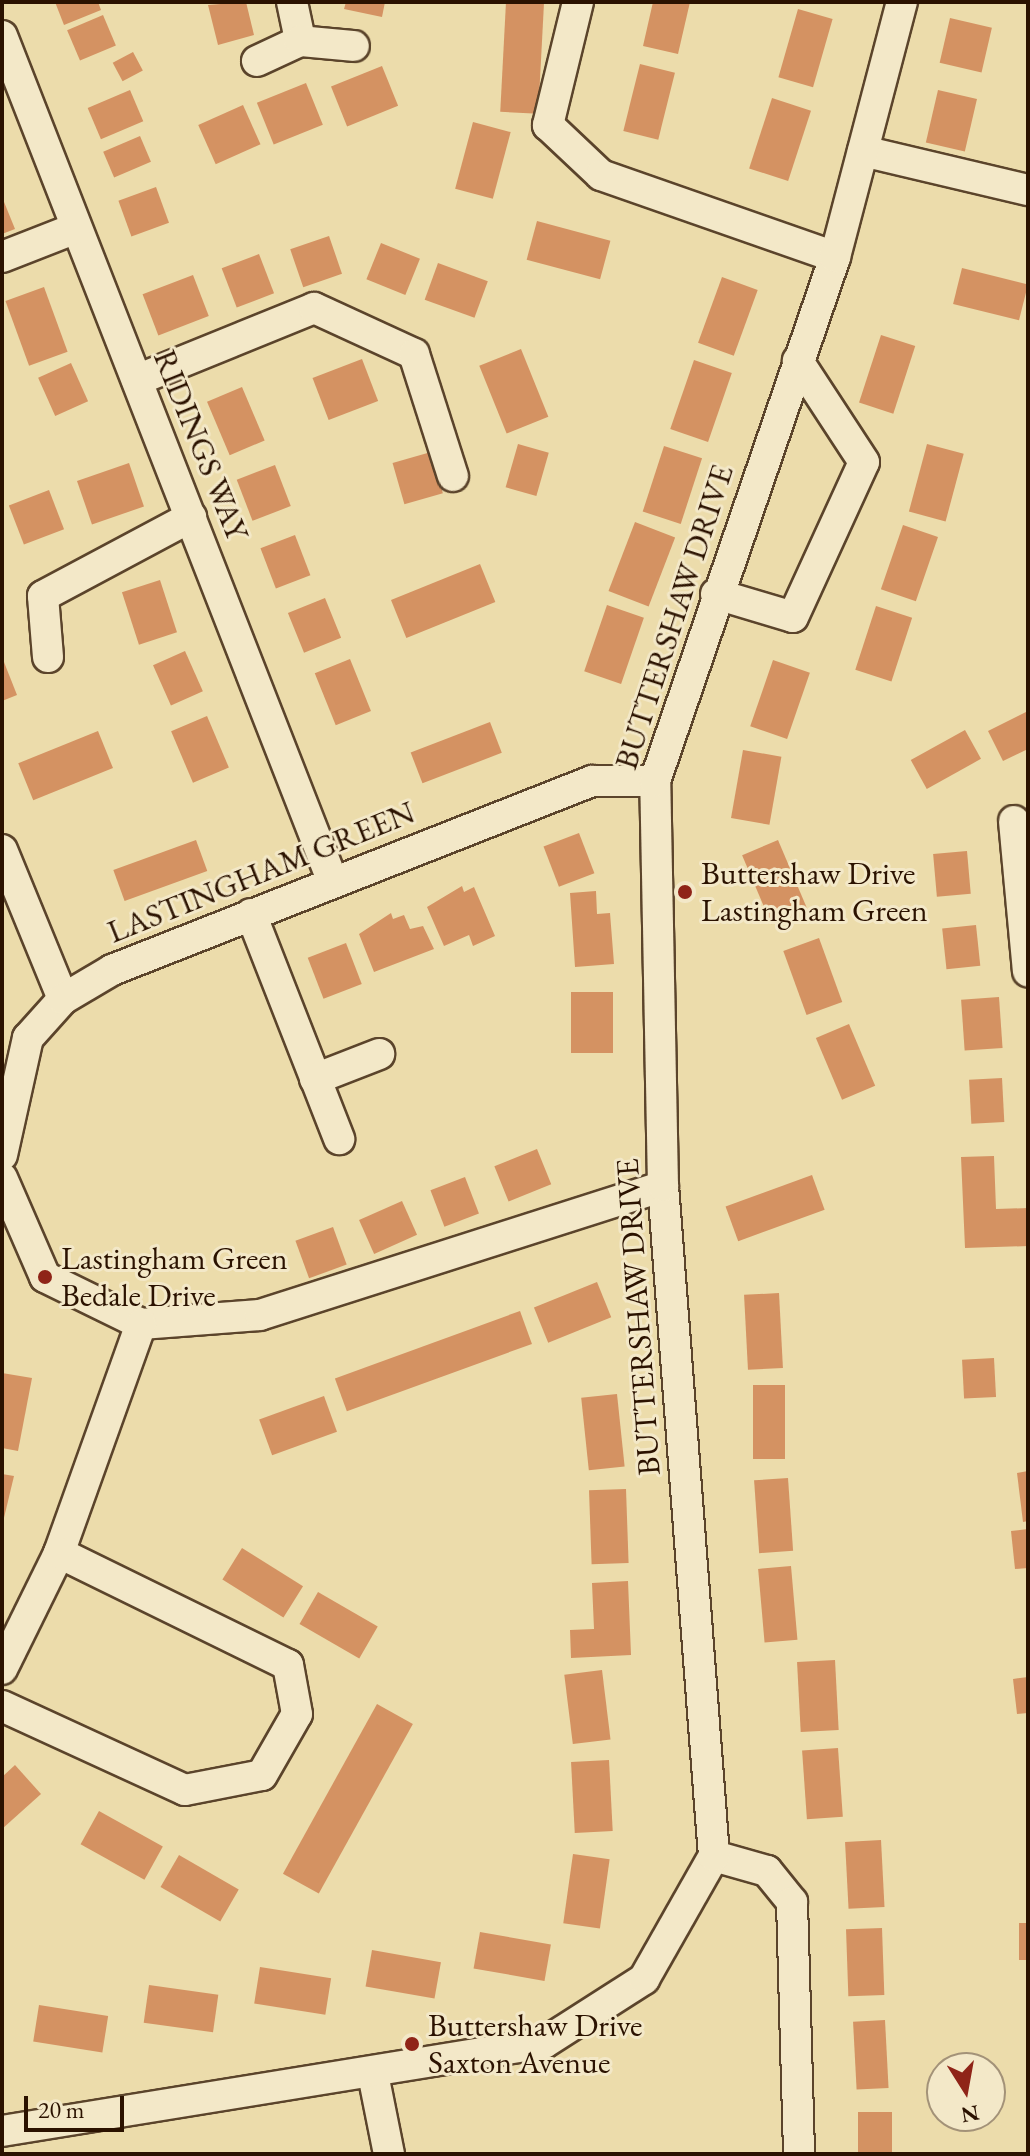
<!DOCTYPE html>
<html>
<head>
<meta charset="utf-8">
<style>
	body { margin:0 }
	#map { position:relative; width:1030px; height:2156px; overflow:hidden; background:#ecdcab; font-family:"EB Garamond",serif }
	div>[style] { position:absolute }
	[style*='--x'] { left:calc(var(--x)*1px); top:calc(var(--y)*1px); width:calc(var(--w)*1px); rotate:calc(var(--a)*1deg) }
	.building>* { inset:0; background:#d49262; transform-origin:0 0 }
	.roads { filter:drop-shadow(2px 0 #5b442b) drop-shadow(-2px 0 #5b442b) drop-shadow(0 2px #5b442b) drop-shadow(0 -2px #5b442b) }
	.street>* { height:30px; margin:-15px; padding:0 15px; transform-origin:15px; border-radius:15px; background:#f3e8c8 }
	.dots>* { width:22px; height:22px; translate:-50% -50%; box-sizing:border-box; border:4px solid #f3e8c8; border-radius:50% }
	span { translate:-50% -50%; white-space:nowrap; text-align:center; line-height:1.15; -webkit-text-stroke:6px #f3e8c8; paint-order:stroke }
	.street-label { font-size:32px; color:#2b1200 }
	.poi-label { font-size:32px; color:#2b1200 }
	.left { translate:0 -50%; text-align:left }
	.frame { position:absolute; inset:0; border:4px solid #2b1200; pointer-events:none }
	.north { position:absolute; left:926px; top:2052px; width:80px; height:80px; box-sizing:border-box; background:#f3e8c8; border:2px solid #a39278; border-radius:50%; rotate:169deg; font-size:22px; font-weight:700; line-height:32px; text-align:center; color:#2b1200 }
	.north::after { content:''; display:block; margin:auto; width:28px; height:36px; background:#8f2418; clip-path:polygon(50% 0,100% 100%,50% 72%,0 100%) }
	.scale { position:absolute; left:24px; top:2096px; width:100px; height:36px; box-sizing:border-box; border:4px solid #2b1200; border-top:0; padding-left:10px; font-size:24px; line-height:28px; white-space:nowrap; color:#2b1200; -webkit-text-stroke:6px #f3e8c8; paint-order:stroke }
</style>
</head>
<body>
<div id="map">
	<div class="building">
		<i style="clip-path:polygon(55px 2px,98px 2px,101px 10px,64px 25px)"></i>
		<i style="clip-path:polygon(246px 2px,254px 35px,218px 45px,208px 5px)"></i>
		<i style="clip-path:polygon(346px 2px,385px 2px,382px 17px,344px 9px)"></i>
		<i style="left:506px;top:2px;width:38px;height:110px;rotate:3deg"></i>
		<i style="clip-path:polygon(653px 2px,690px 2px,678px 54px,643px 46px)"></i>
		<i style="left:798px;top:9px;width:36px;height:71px;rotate:16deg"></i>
		<i style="left:103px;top:15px;width:33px;height:39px;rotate:67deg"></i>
		<i style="left:950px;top:18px;width:43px;height:46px;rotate:13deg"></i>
		<i style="left:133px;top:52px;width:21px;height:23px;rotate:62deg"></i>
		<i style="left:640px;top:64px;width:36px;height:69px;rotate:14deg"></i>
		<i style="left:382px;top:66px;width:43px;height:55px;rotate:68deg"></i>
		<i style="left:306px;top:83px;width:45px;height:53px;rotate:68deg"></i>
		<i style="left:130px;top:90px;width:34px;height:46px;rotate:67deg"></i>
		<i style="left:938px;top:90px;width:40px;height:54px;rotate:13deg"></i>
		<i style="left:772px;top:98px;width:41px;height:74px;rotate:18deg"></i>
		<i style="left:243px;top:105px;width:43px;height:49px;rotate:66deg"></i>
		<i style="left:473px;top:122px;width:39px;height:69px;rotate:15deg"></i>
		<i style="left:140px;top:136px;width:28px;height:40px;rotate:67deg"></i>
		<i style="left:156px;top:187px;width:38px;height:40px;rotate:70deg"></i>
		<i style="clip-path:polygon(2px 197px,15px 229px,2px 234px)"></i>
		<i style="left:537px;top:221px;width:76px;height:40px;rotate:15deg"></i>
		<i style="left:329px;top:236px;width:40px;height:41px;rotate:71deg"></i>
		<i style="left:381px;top:243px;width:42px;height:39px;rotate:22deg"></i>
		<i style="left:259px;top:254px;width:42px;height:40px;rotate:69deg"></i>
		<i style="left:438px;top:263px;width:53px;height:39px;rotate:20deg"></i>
		<i style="left:962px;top:268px;width:68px;height:37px;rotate:14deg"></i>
		<i style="left:193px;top:275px;width:44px;height:54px;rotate:69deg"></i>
		<i style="left:722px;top:277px;width:38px;height:70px;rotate:20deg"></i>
		<i style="left:44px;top:287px;width:69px;height:41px;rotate:70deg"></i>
		<i style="left:881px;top:335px;width:36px;height:71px;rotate:18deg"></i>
		<i style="left:521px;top:349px;width:73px;height:45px;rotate:68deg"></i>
		<i style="left:362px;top:359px;width:45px;height:53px;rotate:69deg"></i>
		<i style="left:694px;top:360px;width:40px;height:73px;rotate:19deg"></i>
		<i style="left:71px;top:363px;width:42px;height:36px;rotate:66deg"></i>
		<i style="left:242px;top:387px;width:58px;height:38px;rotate:67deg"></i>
		<i style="left:518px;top:444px;width:32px;height:45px;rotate:16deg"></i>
		<i style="left:927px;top:444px;width:38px;height:70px;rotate:15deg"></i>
		<i style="left:664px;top:446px;width:40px;height:69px;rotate:18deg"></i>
		<i style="left:431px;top:452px;width:43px;height:40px;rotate:74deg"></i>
		<i style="left:129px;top:463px;width:46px;height:55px;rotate:71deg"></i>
		<i style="left:275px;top:465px;width:44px;height:41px;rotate:69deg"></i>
		<i style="left:49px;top:490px;width:42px;height:43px;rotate:69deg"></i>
		<i style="left:635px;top:522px;width:43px;height:74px;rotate:21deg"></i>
		<i style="left:903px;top:525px;width:37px;height:68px;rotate:19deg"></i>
		<i style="left:295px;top:535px;width:43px;height:37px;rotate:69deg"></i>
		<i style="left:480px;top:564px;width:41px;height:96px;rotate:68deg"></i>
		<i style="left:160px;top:580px;width:55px;height:40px;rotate:72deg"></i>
		<i style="left:325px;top:598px;width:43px;height:40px;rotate:68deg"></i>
		<i style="left:607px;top:605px;width:39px;height:70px;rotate:19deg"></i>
		<i style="left:876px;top:606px;width:38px;height:67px;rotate:18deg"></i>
		<i style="left:185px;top:651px;width:44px;height:35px;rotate:66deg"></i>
		<i style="clip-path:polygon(2px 657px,17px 695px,2px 701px)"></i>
		<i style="left:350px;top:659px;width:56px;height:38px;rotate:68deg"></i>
		<i style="left:773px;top:660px;width:39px;height:70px;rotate:19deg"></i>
		<i style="clip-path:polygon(1028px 711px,1028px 749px,1003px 761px,988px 731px)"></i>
		<i style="left:207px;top:716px;width:56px;height:39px;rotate:67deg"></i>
		<i style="left:490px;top:722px;width:33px;height:85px;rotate:69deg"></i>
		<i style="left:965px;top:730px;width:33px;height:62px;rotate:61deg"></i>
		<i style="left:98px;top:731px;width:40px;height:86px;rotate:68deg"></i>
		<i style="left:743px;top:750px;width:39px;height:69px;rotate:10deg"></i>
		<i style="left:579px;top:833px;width:43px;height:38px;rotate:69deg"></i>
		<i style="left:196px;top:840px;width:33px;height:88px;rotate:70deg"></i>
		<i style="left:778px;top:840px;width:75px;height:39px;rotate:67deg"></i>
		<i style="left:967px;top:851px;width:43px;height:34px;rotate:85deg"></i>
		<i style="clip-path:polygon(462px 886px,464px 892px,474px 887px,495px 936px,473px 946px,469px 935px,444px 946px,427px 907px)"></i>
		<i style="clip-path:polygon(596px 891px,597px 914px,610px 913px,614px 964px,575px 967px,570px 893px)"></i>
		<i style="clip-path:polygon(391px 913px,393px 919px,404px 915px,410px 929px,423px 926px,434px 949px,374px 972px,359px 934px)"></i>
		<i style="left:976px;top:925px;width:41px;height:34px;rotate:84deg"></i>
		<i style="left:819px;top:938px;width:68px;height:38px;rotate:70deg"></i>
		<i style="left:346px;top:943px;width:44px;height:41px;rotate:69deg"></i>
		<i style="left:571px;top:992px;width:42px;height:61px"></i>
		<i style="left:999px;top:997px;width:51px;height:38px;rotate:86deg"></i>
		<i style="left:849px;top:1024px;width:67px;height:36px;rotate:67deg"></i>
		<i style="left:1002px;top:1078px;width:44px;height:33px;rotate:87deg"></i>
		<i style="left:537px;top:1149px;width:38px;height:46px;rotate:68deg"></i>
		<i style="clip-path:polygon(994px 1156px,996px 1209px,1028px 1208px,1028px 1246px,965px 1248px,961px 1157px)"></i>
		<i style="left:812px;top:1175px;width:37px;height:92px;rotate:70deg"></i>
		<i style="left:465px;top:1177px;width:39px;height:37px;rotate:69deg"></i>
		<i style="left:402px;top:1201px;width:37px;height:47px;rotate:66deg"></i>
		<i style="left:333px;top:1227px;width:40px;height:40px;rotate:70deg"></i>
		<i style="left:597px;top:1282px;width:38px;height:68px;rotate:68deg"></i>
		<i style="left:779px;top:1293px;width:75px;height:35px;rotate:87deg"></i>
		<i style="left:520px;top:1311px;width:35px;height:197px;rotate:70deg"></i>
		<i style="left:994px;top:1358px;width:39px;height:32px;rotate:87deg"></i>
		<i style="clip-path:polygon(2px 1373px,32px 1378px,18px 1451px,2px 1448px)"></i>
		<i style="left:753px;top:1385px;width:32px;height:74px"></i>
		<i style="left:617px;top:1394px;width:73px;height:36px;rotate:84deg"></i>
		<i style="left:324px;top:1396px;width:38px;height:69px;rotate:70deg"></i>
		<i style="clip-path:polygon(1028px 1471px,1028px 1521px,1023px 1522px,1017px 1473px)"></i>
		<i style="clip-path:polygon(2px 1474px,14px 1476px,3px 1522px,2px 1522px)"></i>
		<i style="left:788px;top:1478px;width:73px;height:34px;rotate:86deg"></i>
		<i style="left:626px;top:1489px;width:74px;height:37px;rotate:88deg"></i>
		<i style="clip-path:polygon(1028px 1529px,1028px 1568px,1015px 1569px,1011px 1531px)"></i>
		<i style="left:242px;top:1548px;width:72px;height:37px;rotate:32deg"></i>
		<i style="left:791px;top:1566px;width:74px;height:33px;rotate:85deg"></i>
		<i style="clip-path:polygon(628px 1581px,631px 1655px,571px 1658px,570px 1630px,594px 1629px,592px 1583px)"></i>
		<i style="left:318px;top:1592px;width:69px;height:37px;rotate:30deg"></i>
		<i style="left:835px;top:1660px;width:70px;height:38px;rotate:87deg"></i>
		<i style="left:602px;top:1670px;width:70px;height:38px;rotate:83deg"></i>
		<i style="clip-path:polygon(1028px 1677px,1028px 1713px,1017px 1714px,1013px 1679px)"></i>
		<i style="left:377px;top:1704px;width:41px;height:194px;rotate:29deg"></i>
		<i style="left:838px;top:1748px;width:69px;height:36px;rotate:86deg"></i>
		<i style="left:609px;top:1760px;width:71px;height:38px;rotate:87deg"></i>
		<i style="clip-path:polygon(15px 1765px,41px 1794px,2px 1829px,2px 1777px)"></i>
		<i style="left:99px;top:1811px;width:73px;height:38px;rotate:29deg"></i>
		<i style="left:881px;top:1840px;width:67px;height:36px;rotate:87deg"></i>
		<i style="left:573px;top:1854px;width:37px;height:70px;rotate:8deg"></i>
		<i style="left:179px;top:1855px;width:69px;height:37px;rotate:30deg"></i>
		<i style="left:1028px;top:1923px;width:37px;height:9px;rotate:90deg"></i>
		<i style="left:882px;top:1928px;width:67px;height:36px;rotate:88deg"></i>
		<i style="left:480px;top:1932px;width:72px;height:37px;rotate:10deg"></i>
		<i style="left:372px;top:1950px;width:70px;height:37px;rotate:10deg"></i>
		<i style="left:260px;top:1967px;width:72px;height:37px;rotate:9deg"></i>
		<i style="left:149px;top:1985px;width:70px;height:38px;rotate:8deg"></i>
		<i style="left:39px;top:2005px;width:70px;height:37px;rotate:9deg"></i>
		<i style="left:885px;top:2020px;width:68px;height:32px;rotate:87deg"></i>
		<i style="left:892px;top:2112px;width:42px;height:34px;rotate:90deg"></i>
	</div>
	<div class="roads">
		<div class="street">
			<i style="--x:292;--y:2;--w:40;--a:78"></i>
			<i style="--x:578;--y:2;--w:127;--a:103.7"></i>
			<i style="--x:548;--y:125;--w:73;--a:43.3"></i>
			<i style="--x:601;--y:175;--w:248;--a:19.3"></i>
			<i style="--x:2;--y:36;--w:906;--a:68.64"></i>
			<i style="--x:257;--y:61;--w:47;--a:-24.9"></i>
			<i style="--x:300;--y:41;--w:54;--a:5.3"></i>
			<i style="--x:863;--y:151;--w:170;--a:13.3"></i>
			<i style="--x:2;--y:257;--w:79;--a:-21.4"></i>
			<i style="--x:137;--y:380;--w:191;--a:-22.1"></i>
			<i style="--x:314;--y:308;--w:110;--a:24.7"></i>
			<i style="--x:414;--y:354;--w:128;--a:72.3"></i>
			<i style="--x:716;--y:594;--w:80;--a:16.6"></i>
			<i style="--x:793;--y:617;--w:170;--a:-65.4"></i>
			<i style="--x:864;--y:462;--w:121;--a:-123.2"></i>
			<i style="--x:48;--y:657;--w:61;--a:-94.7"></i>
			<i style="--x:43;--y:596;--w:168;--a:-28.1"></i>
			<i style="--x:1014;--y:821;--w:151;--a:84.7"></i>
			<i style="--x:2;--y:850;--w:161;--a:67.7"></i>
			<i style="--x:251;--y:914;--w:242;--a:68.6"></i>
			<i style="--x:315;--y:1079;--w:69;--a:-21.3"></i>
			<i style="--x:2;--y:1155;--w:120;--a:-77.5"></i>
			<i style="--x:28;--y:1038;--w:52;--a:-48.1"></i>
			<i style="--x:63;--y:999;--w:57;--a:-30.6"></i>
			<i style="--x:112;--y:970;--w:516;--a:-21.49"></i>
			<i style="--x:592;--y:781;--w:63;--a:0"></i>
			<i style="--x:2;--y:1178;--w:108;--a:66.5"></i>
			<i style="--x:45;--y:1277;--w:107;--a:26.1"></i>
			<i style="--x:141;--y:1324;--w:119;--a:-4.3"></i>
			<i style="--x:260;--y:1315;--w:423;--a:-17.7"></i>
			<i style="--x:2;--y:1669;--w:129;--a:-63.8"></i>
			<i style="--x:59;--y:1553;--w:243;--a:-70.3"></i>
			<i style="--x:2;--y:1706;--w:201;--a:24.7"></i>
			<i style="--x:185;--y:1790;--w:78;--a:-11"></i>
			<i style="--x:262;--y:1775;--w:70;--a:-60.2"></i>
			<i style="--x:297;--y:1714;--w:50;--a:-100.4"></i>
			<i style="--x:288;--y:1665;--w:255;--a:-153.9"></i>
			<i style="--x:714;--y:1856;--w:55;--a:15.8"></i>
			<i style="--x:767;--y:1871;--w:40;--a:51"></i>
			<i style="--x:792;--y:1902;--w:252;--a:88.4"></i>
			<i style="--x:373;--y:2074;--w:82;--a:78.7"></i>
			<i style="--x:2;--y:2131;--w:549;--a:-9.22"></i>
			<i style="--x:544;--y:2043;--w:119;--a:-32.6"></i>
			<i style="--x:644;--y:1979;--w:142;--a:-60.4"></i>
			<i style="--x:714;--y:1856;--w:672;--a:-94.35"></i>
			<i style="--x:663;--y:1186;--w:405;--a:-91.1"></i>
			<i style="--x:655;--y:781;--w:554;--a:-71.04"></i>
			<i style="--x:835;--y:257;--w:264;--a:-75.3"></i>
		</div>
	</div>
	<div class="dots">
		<i style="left:685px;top:892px;background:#8f2418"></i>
		<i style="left:45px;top:1277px;background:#8f2418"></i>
		<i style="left:412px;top:2044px;background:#8f2418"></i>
	</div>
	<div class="street-label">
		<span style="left:201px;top:445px;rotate:68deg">RIDINGS WAY</span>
		<span style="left:674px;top:617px;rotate:-72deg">BUTTERSHAW DRIVE</span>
		<span style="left:261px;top:872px;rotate:-22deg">LASTINGHAM GREEN</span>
		<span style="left:638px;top:1317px;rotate:-94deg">BUTTERSHAW DRIVE</span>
	</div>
	<div class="poi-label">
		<span class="left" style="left:701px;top:892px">Buttershaw Drive<br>Lastingham Green</span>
		<span class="left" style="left:61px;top:1277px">Lastingham Green<br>Bedale Drive</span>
		<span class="left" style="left:428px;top:2044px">Buttershaw Drive<br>Saxton Avenue</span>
	</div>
	<div class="frame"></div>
	<div class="north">N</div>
	<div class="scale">20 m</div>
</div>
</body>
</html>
